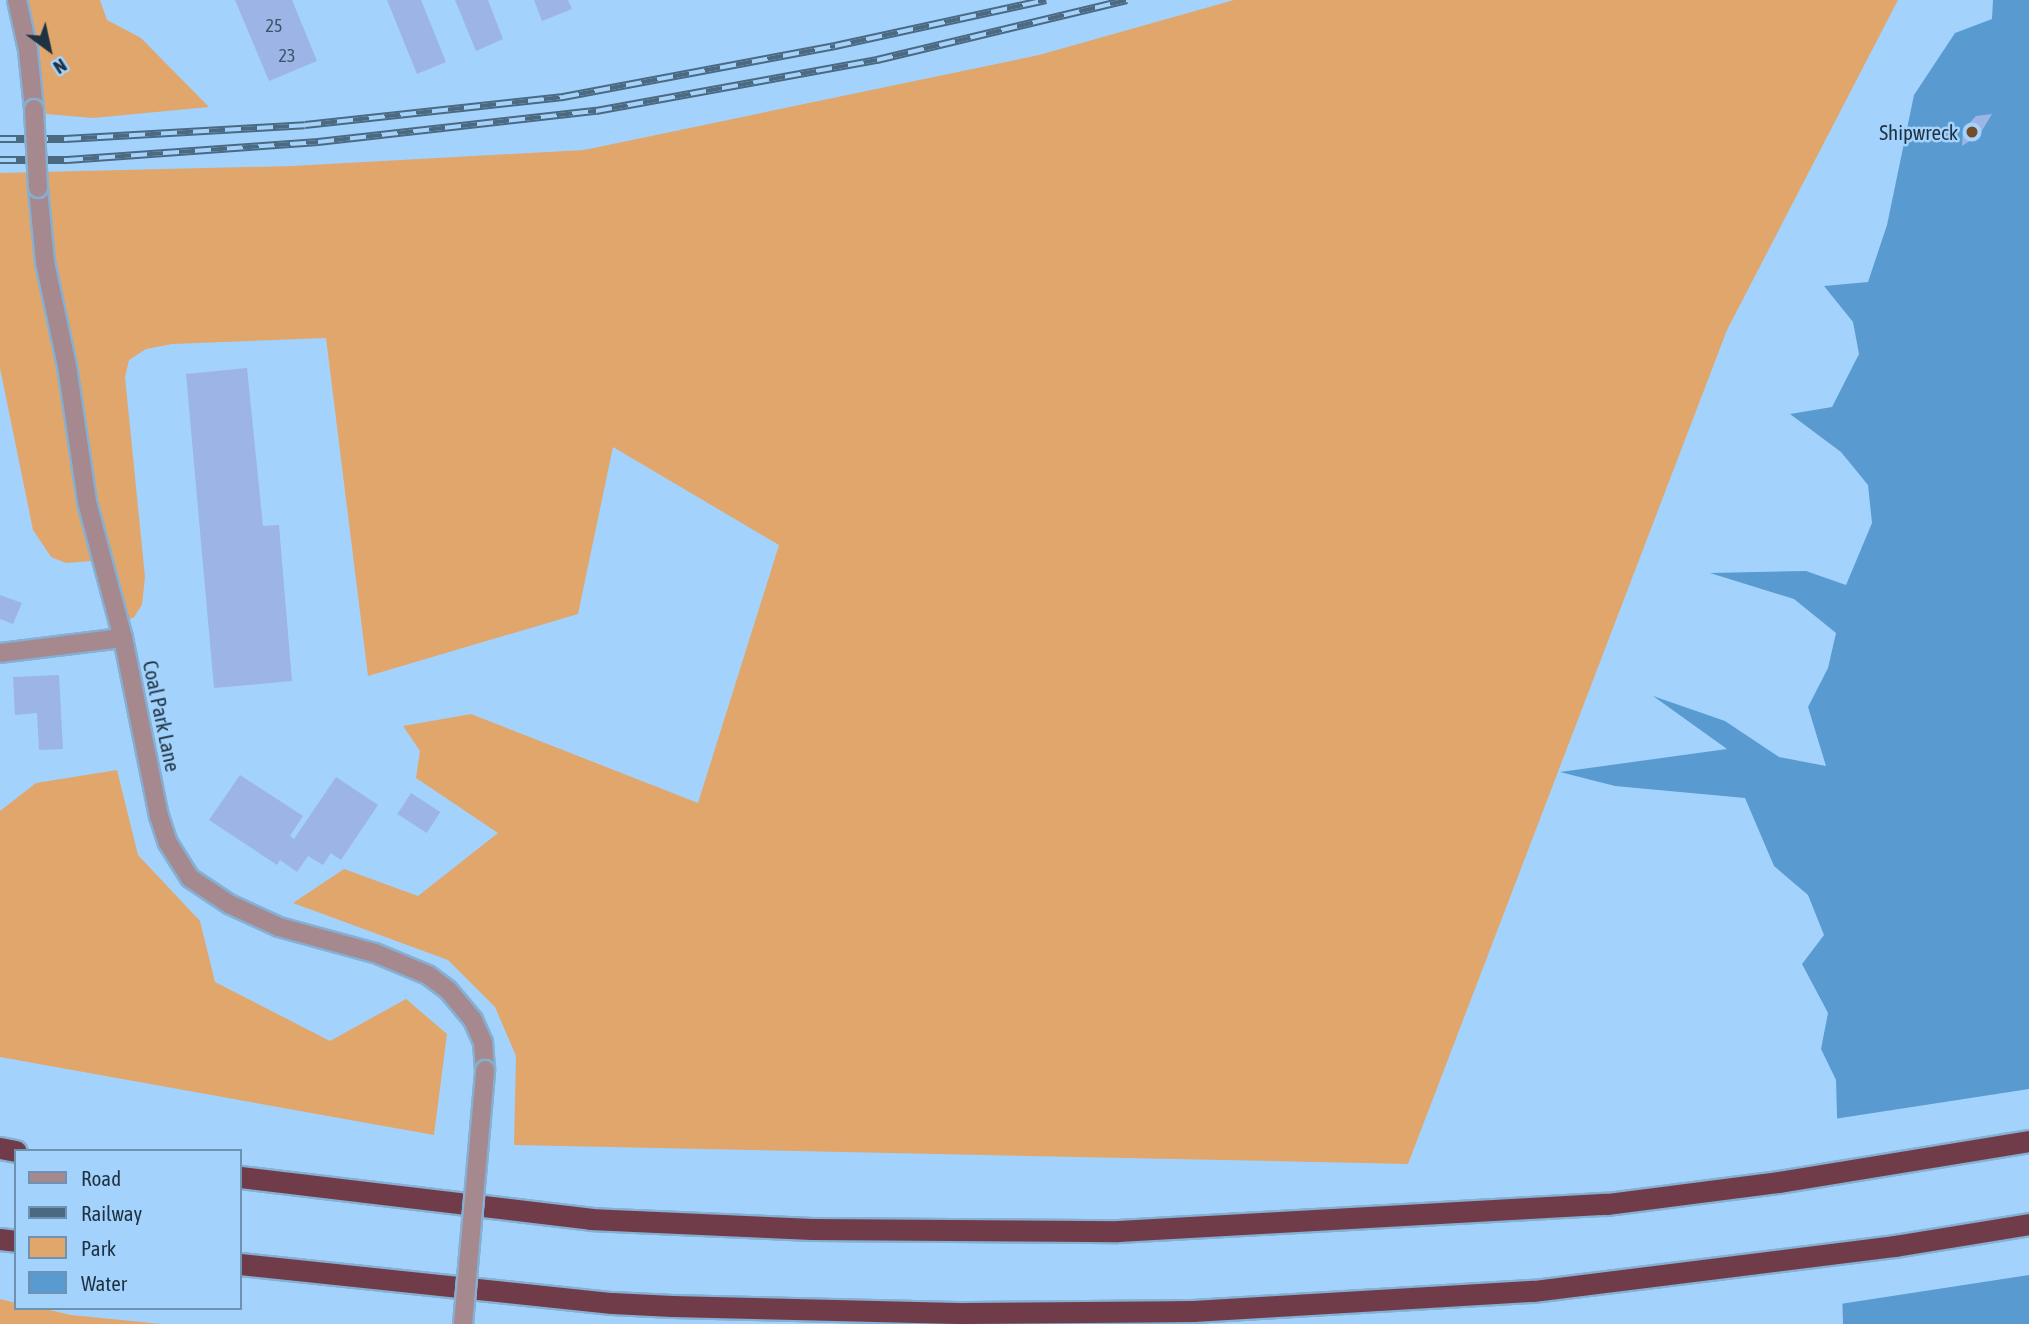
<!DOCTYPE html>
<html>
<head>
<meta charset="utf-8">
<style>
	body { margin:0 }
	#map { position:relative; width:2029px; height:1324px; overflow:hidden; background:#a3d3fc; font-family:"Asap Condensed",sans-serif }
	div>[style] { position:absolute }
	[style*='--x'] { left:calc(var(--x)*1px); top:calc(var(--y)*1px); width:calc(var(--w)*1px); rotate:calc(var(--a)*1deg) }
	.green>* { inset:0; background:#e1a66b }
	.water>* { inset:0; background:#599bd1 }
	.pier>* { inset:0; background:#a3d3fc }
	.building>* { inset:0; background:#9db4e6; transform-origin:0 0 }
	.roads { filter:drop-shadow(2px 0 #86b0d3) drop-shadow(-2px 0 #86b0d3) drop-shadow(0 2px #86b0d3) drop-shadow(0 -2px #86b0d3) }
	.lane>* { height:18px; margin:-9px; padding:0 9px; transform-origin:9px; border-radius:9px; background:#a5898e }
	.street>* { height:18px; margin:-9px; padding:0 9px; transform-origin:9px; border-radius:9px; background:#a5898e }
	.highway>* { height:21px; margin:-10.5px; padding:0 10.5px; transform-origin:10.5px; border-radius:10.5px; background:#713c49 }
	.rail>* { height:8px; margin-top:-4px; transform-origin:0; background:repeating-linear-gradient(90deg,#a3d3fc 0 16px,#4c6982 0 32px); box-sizing:border-box; border-block:2px solid #4c6982 }
	.bridges { filter:drop-shadow(2px 0 #86b0d3) drop-shadow(-2px 0 #86b0d3) drop-shadow(0 2px #86b0d3) drop-shadow(0 -2px #86b0d3) }
	.street-bridge>* { height:18px; margin:-9px; padding:0 9px; transform-origin:9px; border-radius:9px; background:#a5898e }
	.dots>* { width:19px; height:19px; translate:-50% -50%; box-sizing:border-box; border:4px solid #a3d3fc; border-radius:50% }
	span { translate:-50% -50%; white-space:nowrap; text-align:center; line-height:1.15; -webkit-text-stroke:5px #a3d3fc; paint-order:stroke }
	.number-label { font-size:18px; color:#3e526b }
	.number-label span { -webkit-text-stroke-width:0 }
	.poi-label { font-size:21px; color:#1f3242 }
	.right { translate:-100% -50%; text-align:right }
	.street-label { font-size:21px; color:#1f3242 }
	.legend { position:absolute; left:14px; top:1149px; width:228px; height:161px; box-sizing:border-box; background:#a3d3fc; border:2px solid #6e93b2; margin:0; padding:9px 12px; list-style:none; font-size:21px; color:#1f3242 }
	.legend li { display:flex; align-items:center; gap:14px; height:35px }
	.legend b { width:35px; border:2px solid #6e93b2 }
	.north { position:absolute; left:14px; top:14px; width:70px; height:70px; -webkit-text-stroke:5px #a3d3fc; paint-order:stroke; rotate:147deg; font-size:19px; font-weight:700; line-height:28px; text-align:center; color:#1f3242 }
	.north::after { content:''; display:block; margin:auto; width:24px; height:32px; background:#1f3242; clip-path:polygon(50% 0,100% 100%,50% 72%,0 100%) }
</style>
</head>
<body>
<div id="map">
	<div class="green">
		<i style="clip-path:polygon(25px 0,100px 0,107px 20px,141px 38px,209px 107px,93px 118px,46px 114px)"></i>
		<i style="clip-path:polygon(1234px 0,1898px 0,1727px 330px,1408px 1164px,514px 1145px,516px 1056px,495px 1007px,448px 960px,293px 903px,344px 869px,418px 896px,498px 833px,416px 778px,420px 751px,403px 726px,471px 714px,698px 803px,779px 545px,613px 447px,578px 614px,368px 676px,326px 338px,172px 344px,146px 349px,129px 360px,125px 377px,145px 577px,142px 605px,134px 617px,119px 625px,104px 560px,66px 563px,51px 557px,33px 530px,0 368px,0 173px,292px 166px,584px 150px,1039px 55px)"></i>
		<i style="clip-path:polygon(117px 770px,138px 855px,200px 921px,215px 982px,330px 1041px,406px 999px,447px 1034px,434px 1135px,0 1057px,0 811px,36px 783px)"></i>
		<i style="clip-path:polygon(0 1299px,16px 1303px,16px 1308px,41px 1308px,71px 1315px,162px 1324px,0 1324px)"></i>
	</div>
	<div class="water">
		<i style="clip-path:polygon(1993px 0,2029px 0,2029px 1324px,1843px 1324px,1836px 1080px,1821px 1049px,1828px 1013px,1802px 964px,1824px 935px,1808px 895px,1774px 866px,1745px 798px,1615px 786px,1560px 772px,1727px 749px,1653px 696px,1725px 721px,1779px 757px,1826px 766px,1808px 707px,1828px 668px,1836px 633px,1794px 599px,1710px 573px,1806px 571px,1846px 585px,1872px 523px,1868px 485px,1841px 452px,1790px 414px,1832px 407px,1859px 354px,1853px 322px,1824px 286px,1868px 282px,1887px 225px,1914px 95px,1955px 33px,1992px 19px)"></i>
	</div>
	<div class="pier">
		<i style="clip-path:polygon(2029px 1089px,2029px 1275px,1840px 1304px,1834px 1119px)"></i>
	</div>
	<div class="building">
		<i style="clip-path:polygon(235px 0,292px 0,317px 61px,269px 81px)"></i>
		<i style="clip-path:polygon(387px 0,421px 0,446px 62px,417px 74px)"></i>
		<i style="clip-path:polygon(455px 0,488px 0,503px 39px,476px 51px)"></i>
		<i style="clip-path:polygon(534px 0,568px 0,572px 9px,542px 21px)"></i>
		<i style="clip-path:polygon(1992px 114px,1980px 134px,1962px 146px,1963px 130px,1976px 116px)"></i>
		<i style="clip-path:polygon(247px 368px,263px 526px,279px 525px,292px 681px,214px 688px,186px 374px)"></i>
		<i style="clip-path:polygon(0 595px,22px 603px,13px 624px,0 619px)"></i>
		<i style="clip-path:polygon(59px 675px,63px 749px,39px 750px,37px 713px,15px 715px,13px 677px)"></i>
		<i style="clip-path:polygon(240px 775px,303px 816px,290px 836px,294px 839px,336px 777px,378px 805px,341px 860px,331px 853px,323px 865px,308px 856px,297px 872px,280px 860px,277px 865px,209px 820px)"></i>
		<i style="left:411px;top:793px;width:35px;height:25px;rotate:33deg"></i>
	</div>
	<div class="roads">
		<div class="lane">
			<i style="--x:0;--y:653;--w:124;--a:-7"></i>
		</div>
		<div class="street">
			<i style="--x:17;--y:0;--w:51;--a:77.6"></i>
			<i style="--x:28;--y:50;--w:59;--a:84.2"></i>
			<i style="--x:38;--y:188;--w:74;--a:84.6"></i>
			<i style="--x:45;--y:262;--w:106;--a:78.1"></i>
			<i style="--x:67;--y:366;--w:137;--a:81.6"></i>
			<i style="--x:87;--y:502;--w:141;--a:75.2"></i>
			<i style="--x:123;--y:638;--w:182;--a:78.6"></i>
			<i style="--x:159;--y:816;--w:28;--a:72"></i>
			<i style="--x:168;--y:843;--w:41;--a:57.8"></i>
			<i style="--x:190;--y:878;--w:47;--a:33.7"></i>
			<i style="--x:229;--y:904;--w:55;--a:24.7"></i>
			<i style="--x:279;--y:927;--w:99;--a:15.2"></i>
			<i style="--x:375;--y:953;--w:57;--a:22.5"></i>
			<i style="--x:428;--y:975;--w:25;--a:37"></i>
			<i style="--x:448;--y:990;--w:39;--a:50"></i>
			<i style="--x:473;--y:1020;--w:24;--a:66"></i>
			<i style="--x:483;--y:1042;--w:28;--a:86"></i>
		</div>
		<div class="highway">
			<i style="--x:0;--y:1148;--w:16;--a:11"></i>
			<i style="--x:240;--y:1177;--w:353;--a:6.8"></i>
			<i style="--x:590;--y:1219;--w:222;--a:2.6"></i>
			<i style="--x:812;--y:1229;--w:306;--a:0.4"></i>
			<i style="--x:1118;--y:1231;--w:490;--a:-3.2"></i>
			<i style="--x:1607;--y:1204;--w:173;--a:-7.3"></i>
			<i style="--x:1779;--y:1182;--w:253;--a:-9.3"></i>
			<i style="--x:0;--y:1239;--w:16;--a:7"></i>
			<i style="--x:240;--y:1264;--w:374;--a:6"></i>
			<i style="--x:612;--y:1303;--w:60;--a:2.9"></i>
			<i style="--x:672;--y:1306;--w:295;--a:1.4"></i>
			<i style="--x:967;--y:1313;--w:226;--a:-0.5"></i>
			<i style="--x:1193;--y:1311;--w:341;--a:-3.4"></i>
			<i style="--x:1533;--y:1291;--w:365;--a:-7.1"></i>
			<i style="--x:1895;--y:1246;--w:136;--a:-9.3"></i>
		</div>
	</div>
	<div class="rail">
		<i style="--x:0;--y:139;--w:65;--a:0"></i>
		<i style="--x:65;--y:139;--w:240;--a:-3.3"></i>
		<i style="--x:305;--y:125;--w:260;--a:-6.2"></i>
		<i style="--x:563;--y:97;--w:277;--a:-10.6"></i>
		<i style="--x:835;--y:46;--w:216;--a:-12.3"></i>
		<i style="--x:0;--y:160;--w:67;--a:0"></i>
		<i style="--x:67;--y:160;--w:252;--a:-4.1"></i>
		<i style="--x:318;--y:142;--w:280;--a:-6.4"></i>
		<i style="--x:596;--y:111;--w:286;--a:-10.3"></i>
		<i style="--x:877;--y:60;--w:257;--a:-13.5"></i>
	</div>
	<div class="bridges">
		<div class="street-bridge">
			<i style="--x:34;--y:109;--w:79;--a:87.1"></i>
			<i style="--x:463;--y:1324;--w:255;--a:-85"></i>
		</div>
	</div>
	<div class="dots">
		<i style="left:1972px;top:132px;background:#724d28"></i>
	</div>
	<div class="number-label">
		<span style="left:274px;top:26px">25</span>
		<span style="left:287px;top:56px">23</span>
	</div>
	<div class="poi-label">
		<span class="right" style="left:1958px;top:132px">Shipwreck</span>
	</div>
	<div class="street-label">
		<span style="left:162px;top:716px;rotate:78deg">Coal Park Lane</span>
	</div>
	<ul class="legend">
	<li><b style="height:9px;background:#a5898e"></b>Road</li>
	<li><b style="height:9px;background:#4c6982"></b>Railway</li>
	<li><b style="height:19px;background:#e1a66b"></b>Park</li>
	<li><b style="height:19px;background:#599bd1"></b>Water</li>
	</ul>
	<div class="north">N</div>
</div>
</body>
</html>
